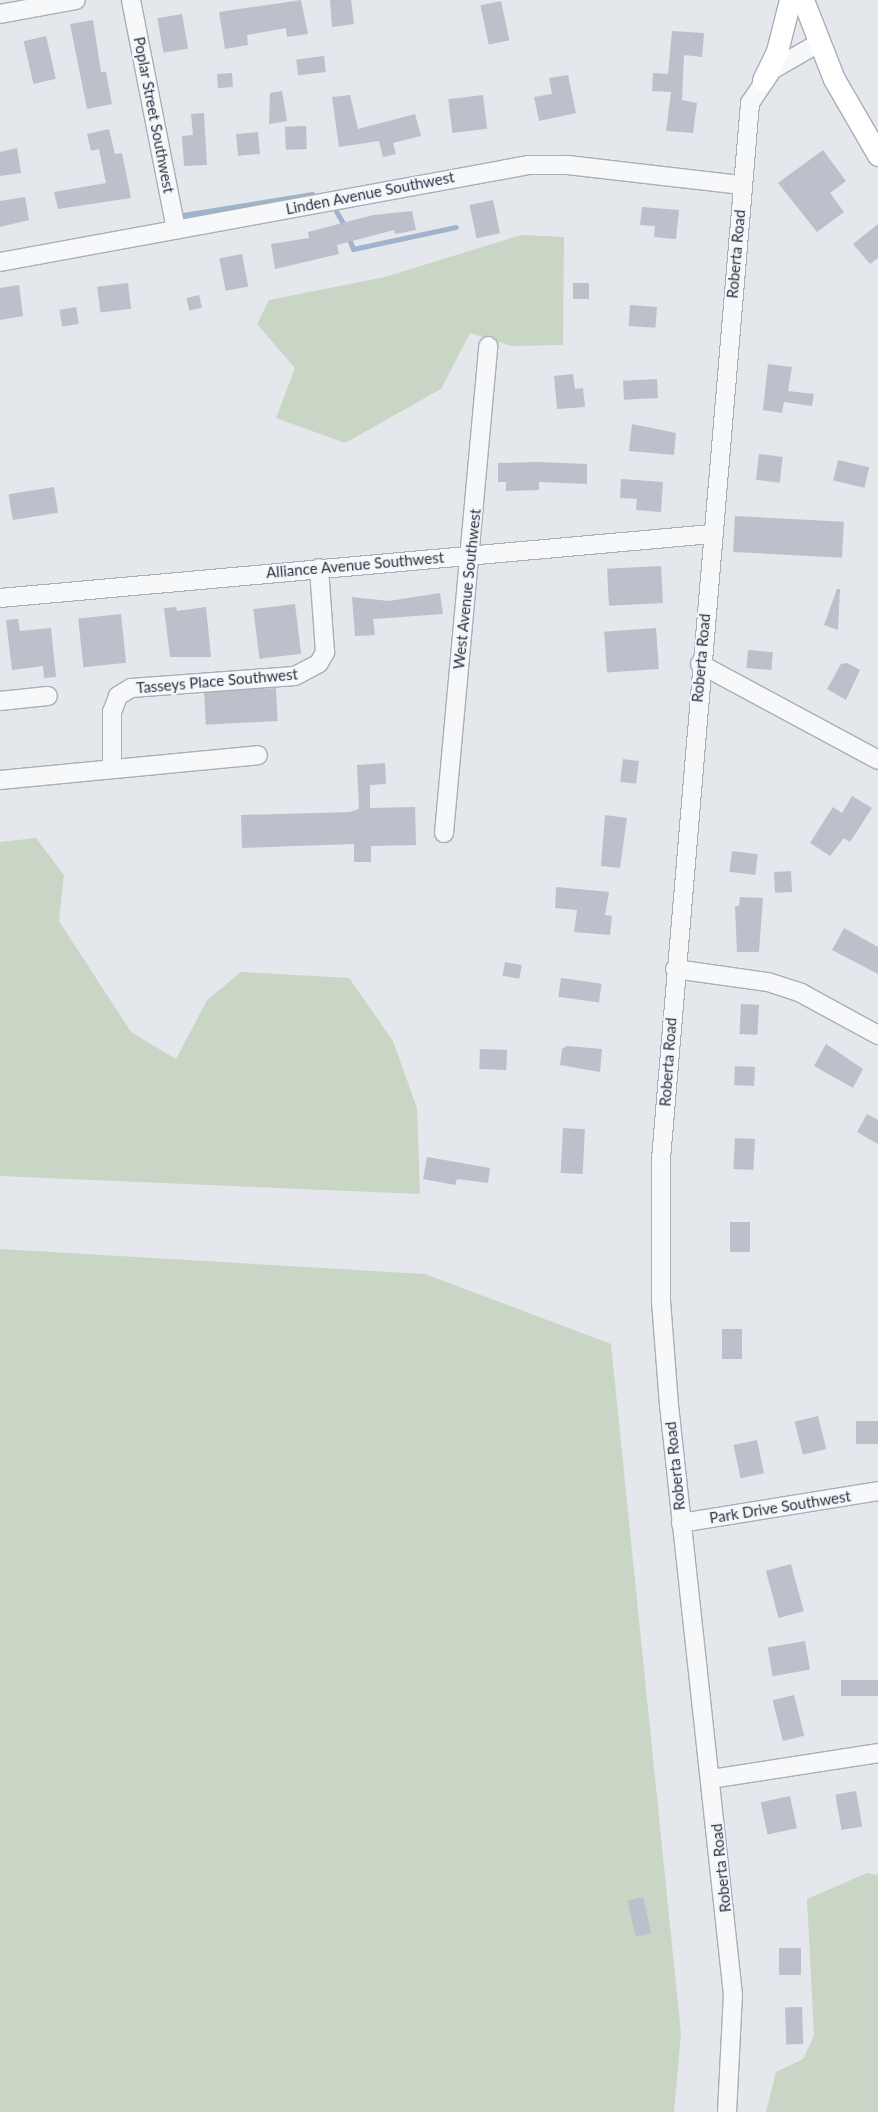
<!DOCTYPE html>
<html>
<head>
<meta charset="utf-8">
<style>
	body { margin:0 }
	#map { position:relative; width:878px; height:2112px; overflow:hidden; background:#e4e7ec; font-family:Lato,sans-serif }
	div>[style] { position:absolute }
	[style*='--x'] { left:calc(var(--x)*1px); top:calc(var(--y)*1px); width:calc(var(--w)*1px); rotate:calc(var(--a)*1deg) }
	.green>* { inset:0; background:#c9d6c5 }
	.stream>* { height:5px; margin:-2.5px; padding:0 2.5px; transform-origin:2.5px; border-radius:2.5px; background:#9fb4cc }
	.building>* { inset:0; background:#bbc0ca; transform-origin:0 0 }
	.roads { filter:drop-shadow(1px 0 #a9aeb7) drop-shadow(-1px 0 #a9aeb7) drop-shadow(0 1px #a9aeb7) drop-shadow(0 -1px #a9aeb7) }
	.minor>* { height:18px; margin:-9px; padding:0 9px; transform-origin:9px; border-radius:9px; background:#f7f8fa }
	.major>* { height:21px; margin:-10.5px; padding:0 10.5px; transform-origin:10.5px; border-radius:10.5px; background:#fff }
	span { translate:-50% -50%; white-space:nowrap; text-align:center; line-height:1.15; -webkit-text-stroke:4px #f4f6f9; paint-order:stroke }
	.street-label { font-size:15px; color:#2b3445 }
</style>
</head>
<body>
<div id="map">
	<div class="green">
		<i style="clip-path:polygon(521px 235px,564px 237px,563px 345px,512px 346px,470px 333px,441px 389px,345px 443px,276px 418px,295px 368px,257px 324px,269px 300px,385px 277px)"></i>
		<i style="clip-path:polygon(36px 838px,64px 875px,59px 921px,131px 1032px,176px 1059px,207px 1000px,241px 972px,349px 978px,393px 1041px,417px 1108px,420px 1194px,0 1176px,0 842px)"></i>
		<i style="clip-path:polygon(0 1249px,425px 1274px,611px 1344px,681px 2034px,674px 2112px,0 2112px)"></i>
		<i style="clip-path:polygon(867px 1873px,878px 1875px,878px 2112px,766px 2112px,776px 2072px,803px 2059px,814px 2036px,807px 1899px)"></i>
	</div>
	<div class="stream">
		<i style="--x:336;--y:211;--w:20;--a:60"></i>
		<i style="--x:183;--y:215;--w:131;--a:-9.2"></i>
		<i style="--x:348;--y:236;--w:14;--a:69"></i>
		<i style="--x:353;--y:249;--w:105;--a:-12.1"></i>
	</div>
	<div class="building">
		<i style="clip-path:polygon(301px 0,308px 34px,287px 37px,286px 28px,247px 35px,248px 45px,225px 49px,219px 12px)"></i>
		<i style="clip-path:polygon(330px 0,351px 0,354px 24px,332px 27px)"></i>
		<i style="left:501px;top:1px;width:40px;height:21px;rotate:78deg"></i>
		<i style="left:182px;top:14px;width:35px;height:25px;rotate:80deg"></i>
		<i style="clip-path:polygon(93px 20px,101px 72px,106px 72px,112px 104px,87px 109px,70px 24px)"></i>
		<i style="clip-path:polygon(672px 31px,704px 33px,702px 57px,684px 55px,682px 100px,697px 103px,693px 133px,666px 131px,671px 92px,652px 91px,653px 73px,668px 74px)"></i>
		<i style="left:46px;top:36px;width:44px;height:23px;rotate:77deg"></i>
		<i style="left:324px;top:56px;width:16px;height:28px;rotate:83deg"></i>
		<i style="left:232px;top:73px;width:14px;height:15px;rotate:86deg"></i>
		<i style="clip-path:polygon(568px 75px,576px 113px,539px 121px,534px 97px,552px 94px,549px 78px)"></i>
		<i style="clip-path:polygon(282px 91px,287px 121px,269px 124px,270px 93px)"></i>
		<i style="clip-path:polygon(350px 95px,358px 129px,415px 114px,421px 136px,393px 143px,396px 154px,383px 157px,379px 141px,339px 147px,332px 97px)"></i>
		<i style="left:483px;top:95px;width:34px;height:35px;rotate:83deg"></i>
		<i style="clip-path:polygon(204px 113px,207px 165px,184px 166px,182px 136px,193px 135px,191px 114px)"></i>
		<i style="left:306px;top:126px;width:23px;height:21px;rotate:88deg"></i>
		<i style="clip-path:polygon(109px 129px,115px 154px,122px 153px,131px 198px,58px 209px,54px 192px,106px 183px,99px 149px,91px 151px,87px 134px)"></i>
		<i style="left:258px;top:132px;width:22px;height:22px;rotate:85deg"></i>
		<i style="clip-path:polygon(17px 148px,21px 173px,0 176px,0 152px)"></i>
		<i style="clip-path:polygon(823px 150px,846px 181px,830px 193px,844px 212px,817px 232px,778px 183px)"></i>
		<i style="clip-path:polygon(25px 197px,29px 220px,0 227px,0 201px)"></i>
		<i style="left:493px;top:200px;width:34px;height:24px;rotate:78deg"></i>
		<i style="clip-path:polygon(642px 207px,679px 210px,676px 239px,654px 237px,655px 226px,640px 225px)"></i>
		<i style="clip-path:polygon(412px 211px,416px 230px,395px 234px,394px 230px,337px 245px,339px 254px,275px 269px,271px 244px,309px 238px,308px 232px,373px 215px)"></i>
		<i style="clip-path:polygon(878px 224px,878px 258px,870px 264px,853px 244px)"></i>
		<i style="left:242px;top:254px;width:33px;height:23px;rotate:79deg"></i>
		<i style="left:128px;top:283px;width:26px;height:31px;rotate:83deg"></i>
		<i style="left:573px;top:283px;width:16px;height:16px"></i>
		<i style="clip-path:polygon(19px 285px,23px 316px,0 320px,0 288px)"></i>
		<i style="left:199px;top:295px;width:13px;height:13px;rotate:77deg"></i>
		<i style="left:630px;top:305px;width:27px;height:21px;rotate:4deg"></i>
		<i style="left:76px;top:307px;width:17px;height:17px;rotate:80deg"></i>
		<i style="clip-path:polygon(768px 364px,792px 367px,788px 391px,814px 394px,812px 406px,784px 402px,782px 413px,763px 410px)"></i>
		<i style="clip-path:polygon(573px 374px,575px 389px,583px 388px,585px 407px,557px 409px,554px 376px)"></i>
		<i style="left:657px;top:379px;width:19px;height:34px;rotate:87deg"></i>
		<i style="clip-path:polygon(632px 424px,676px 433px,674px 455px,629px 451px)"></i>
		<i style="left:759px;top:454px;width:24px;height:26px;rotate:7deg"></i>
		<i style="left:838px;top:460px;width:32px;height:21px;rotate:13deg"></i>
		<i style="clip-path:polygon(538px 462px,587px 464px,587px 484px,539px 482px,539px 490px,506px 491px,506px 482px,498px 482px,498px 463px)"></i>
		<i style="clip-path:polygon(621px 479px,663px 482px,661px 512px,636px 510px,637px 499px,620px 498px)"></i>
		<i style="left:54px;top:487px;width:26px;height:46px;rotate:81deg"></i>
		<i style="left:735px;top:516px;width:109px;height:36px;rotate:3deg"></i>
		<i style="left:661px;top:566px;width:37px;height:54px;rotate:87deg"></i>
		<i style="clip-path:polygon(837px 589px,840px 589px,838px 630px,824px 625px)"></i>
		<i style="clip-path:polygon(440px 593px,443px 614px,373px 619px,375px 635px,355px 636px,352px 597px,389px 601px)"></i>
		<i style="left:295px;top:604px;width:50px;height:42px;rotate:83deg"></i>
		<i style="clip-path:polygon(176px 607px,177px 611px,206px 607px,211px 657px,170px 657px,164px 608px)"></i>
		<i style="left:121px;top:614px;width:49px;height:43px;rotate:84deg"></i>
		<i style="clip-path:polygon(18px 619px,20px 631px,51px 628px,56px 677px,44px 678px,43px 666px,12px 670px,6px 620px)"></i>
		<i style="left:656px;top:628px;width:41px;height:52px;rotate:86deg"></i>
		<i style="left:748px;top:650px;width:25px;height:18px;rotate:5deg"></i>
		<i style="clip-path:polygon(847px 663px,860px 670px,846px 700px,827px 689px,841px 664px)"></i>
		<i style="left:276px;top:688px;width:33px;height:72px;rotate:87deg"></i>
		<i style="left:623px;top:759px;width:16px;height:23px;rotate:7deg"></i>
		<i style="clip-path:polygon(385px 763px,386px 784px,370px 785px,370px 808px,415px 807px,416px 845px,371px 846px,371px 862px,354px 862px,354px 844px,242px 848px,241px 815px,350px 812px,359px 809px,357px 765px)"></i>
		<i style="clip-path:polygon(852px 796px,872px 808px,850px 842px,844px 838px,830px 856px,810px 843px,833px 807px,842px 813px)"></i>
		<i style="clip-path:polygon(605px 815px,627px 818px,620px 868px,601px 866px)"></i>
		<i style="left:732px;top:851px;width:26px;height:21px;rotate:7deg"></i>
		<i style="left:791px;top:871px;width:21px;height:17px;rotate:87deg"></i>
		<i style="clip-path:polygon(556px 887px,609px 892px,605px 915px,612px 916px,610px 935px,574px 932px,577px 910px,555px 908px)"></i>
		<i style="clip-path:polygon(740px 897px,763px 898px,759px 952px,737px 952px,735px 906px,739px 906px)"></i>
		<i style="clip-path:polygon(844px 928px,878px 947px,878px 974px,832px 950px)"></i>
		<i style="left:505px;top:962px;width:17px;height:14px;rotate:10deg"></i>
		<i style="left:561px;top:978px;width:41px;height:19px;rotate:8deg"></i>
		<i style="left:741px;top:1004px;width:18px;height:30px;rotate:3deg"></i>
		<i style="clip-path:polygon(826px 1044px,863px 1069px,853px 1088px,814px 1066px)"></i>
		<i style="clip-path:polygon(567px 1046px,602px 1049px,600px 1072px,560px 1065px,562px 1049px)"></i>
		<i style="left:480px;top:1049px;width:27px;height:20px;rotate:2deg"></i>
		<i style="left:735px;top:1066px;width:20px;height:19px;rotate:3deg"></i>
		<i style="clip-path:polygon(867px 1114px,878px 1120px,878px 1144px,857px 1132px)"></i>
		<i style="left:563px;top:1128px;width:22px;height:45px;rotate:3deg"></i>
		<i style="left:735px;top:1138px;width:20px;height:31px;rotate:3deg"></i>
		<i style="clip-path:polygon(427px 1157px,490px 1168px,488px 1183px,457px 1179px,455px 1185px,423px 1179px)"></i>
		<i style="left:730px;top:1222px;width:20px;height:30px"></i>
		<i style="left:722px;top:1329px;width:20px;height:30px"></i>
		<i style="left:818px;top:1416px;width:34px;height:24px;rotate:76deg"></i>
		<i style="left:878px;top:1421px;width:23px;height:22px;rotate:90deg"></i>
		<i style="left:757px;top:1440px;width:34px;height:24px;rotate:78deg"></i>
		<i style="left:791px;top:1564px;width:49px;height:26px;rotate:75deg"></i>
		<i style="left:805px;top:1641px;width:29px;height:38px;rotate:80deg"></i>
		<i style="left:878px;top:1680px;width:16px;height:37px;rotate:90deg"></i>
		<i style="left:794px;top:1695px;width:42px;height:22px;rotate:76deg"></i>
		<i style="left:856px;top:1791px;width:36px;height:21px;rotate:80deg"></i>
		<i style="left:790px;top:1796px;width:33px;height:30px;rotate:78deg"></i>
		<i style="left:643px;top:1897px;width:37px;height:16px;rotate:77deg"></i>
		<i style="left:779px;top:1948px;width:22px;height:27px"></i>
		<i style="left:802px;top:2007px;width:37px;height:17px;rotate:88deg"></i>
	</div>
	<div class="roads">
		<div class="minor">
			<i style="--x:131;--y:0;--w:234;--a:78.9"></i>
			<i style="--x:0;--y:14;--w:77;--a:-10.4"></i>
			<i style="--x:0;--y:262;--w:538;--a:-10.39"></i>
			<i style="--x:529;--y:165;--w:39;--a:0"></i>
			<i style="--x:568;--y:165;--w:175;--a:6.6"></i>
			<i style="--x:0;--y:598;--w:714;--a:-5.14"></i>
			<i style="--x:700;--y:664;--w:202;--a:28.3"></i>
			<i style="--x:0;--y:701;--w:48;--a:-5.9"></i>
			<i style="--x:112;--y:767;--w:55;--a:-90"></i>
			<i style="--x:112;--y:712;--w:17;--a:-69"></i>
			<i style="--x:118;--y:696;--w:15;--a:-32"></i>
			<i style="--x:131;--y:688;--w:164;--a:-4.2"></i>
			<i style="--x:295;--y:676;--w:27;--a:-28"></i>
			<i style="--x:319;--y:663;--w:13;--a:-61"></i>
			<i style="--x:325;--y:652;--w:84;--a:-94.1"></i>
			<i style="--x:0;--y:780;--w:259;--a:-5.5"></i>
			<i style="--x:444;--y:833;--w:489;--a:-84.8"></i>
			<i style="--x:675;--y:969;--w:94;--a:8"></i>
			<i style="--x:768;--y:982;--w:35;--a:18"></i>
			<i style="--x:801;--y:993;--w:88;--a:28.6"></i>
			<i style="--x:681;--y:1523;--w:200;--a:-9.2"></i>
			<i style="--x:711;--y:1779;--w:169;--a:-8.8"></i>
			<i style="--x:727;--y:2112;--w:117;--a:-87.1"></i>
			<i style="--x:733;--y:1995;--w:593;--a:-96.19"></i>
			<i style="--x:669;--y:1405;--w:103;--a:-94.4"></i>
			<i style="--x:661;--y:1302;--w:143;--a:-90"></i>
			<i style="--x:661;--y:1159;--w:1060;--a:-85.18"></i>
			<i style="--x:750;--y:103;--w:40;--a:-56"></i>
			<i style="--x:772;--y:70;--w:52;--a:-30"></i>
		</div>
		<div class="major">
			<i style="--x:803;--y:0;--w:85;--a:68.6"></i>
			<i style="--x:834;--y:79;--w:88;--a:59.9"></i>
			<i style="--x:763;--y:80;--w:32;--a:-64"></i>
			<i style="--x:777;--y:51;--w:53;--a:-75.7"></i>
		</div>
	</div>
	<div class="street-label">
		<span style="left:154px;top:115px;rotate:79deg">Poplar Street Southwest</span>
		<span style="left:370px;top:193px;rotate:-11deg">Linden Avenue Southwest</span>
		<span style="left:736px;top:254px;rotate:-85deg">Roberta Road</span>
		<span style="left:355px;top:565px;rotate:-5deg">Alliance Avenue Southwest</span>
		<span style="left:467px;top:589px;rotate:-84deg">West Avenue Southwest</span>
		<span style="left:701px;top:658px;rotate:-85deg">Roberta Road</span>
		<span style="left:217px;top:681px;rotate:-5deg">Tasseys Place Southwest</span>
		<span style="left:668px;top:1062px;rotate:-86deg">Roberta Road</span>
		<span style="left:675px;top:1466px;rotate:-96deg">Roberta Road</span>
		<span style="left:780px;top:1507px;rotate:-9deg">Park Drive Southwest</span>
		<span style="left:721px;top:1868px;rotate:-96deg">Roberta Road</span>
	</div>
</div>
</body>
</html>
